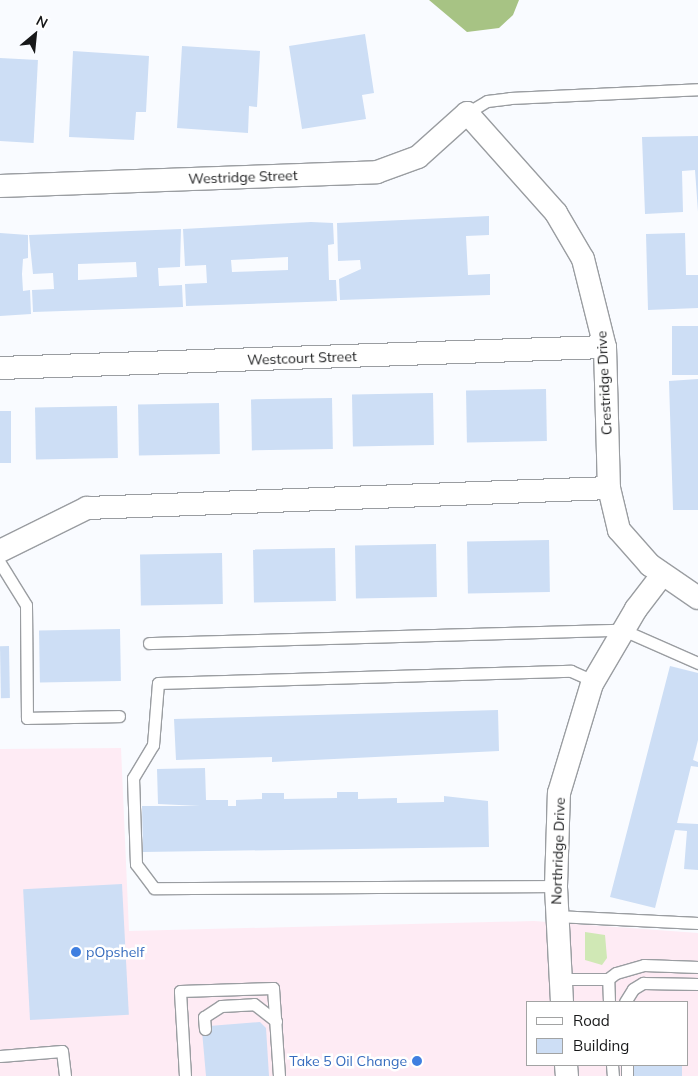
<!DOCTYPE html>
<html>
<head>
<meta charset="utf-8">
<style>
	body { margin:0 }
	#map { position:relative; width:698px; height:1076px; overflow:hidden; background:#f9fbff; font-family:Mulish,sans-serif }
	div>[style] { position:absolute }
	[style*='--x'] { left:calc(var(--x)*1px); top:calc(var(--y)*1px); width:calc(var(--w)*1px); rotate:calc(var(--a)*1deg) }
	.commercial>* { inset:0; background:#feebf4 }
	.green>* { inset:0; background:#d0e8b5 }
	.forest>* { inset:0; background:#a7c384 }
	.building>* { inset:0; background:#cddef5; transform-origin:0 0 }
	.roads { filter:drop-shadow(1px 0 #9a9da1) drop-shadow(-1px 0 #9a9da1) drop-shadow(0 1px #9a9da1) drop-shadow(0 -1px #9a9da1) }
	.service>* { height:11px; margin:-5.5px; padding:0 5.5px; transform-origin:5.5px; border-radius:5.5px; background:#fff }
	.minor>* { height:22px; margin:-11px; padding:0 11px; transform-origin:11px; border-radius:11px; background:#fff }
	.dots>* { width:14px; height:14px; translate:-50% -50%; box-sizing:border-box; border:2px solid #fff; border-radius:50% }
	span { translate:-50% -50%; white-space:nowrap; text-align:center; line-height:1.15; -webkit-text-stroke:5px #fff; paint-order:stroke }
	.street-label { font-size:14px; color:#171819 }
	.shop-label { font-size:14px; color:#366cbe }
	.left { translate:0 -50%; text-align:left }
	.right { translate:-100% -50%; text-align:right }
	.legend { position:absolute; left:526px; top:1001px; width:162px; height:65px; box-sizing:border-box; background:#fff; border:1px solid #a2a3a3; margin:0; padding:6px 9px; list-style:none; font-size:15px; color:#171819 }
	.legend li { display:flex; align-items:center; gap:10px; height:25px }
	.legend b { width:25px; border:1px solid #a2a3a3 }
	.north { position:absolute; left:10px; top:10px; width:50px; height:50px; -webkit-text-stroke:4px #fff; paint-order:stroke; rotate:28deg; font-size:14px; font-weight:700; line-height:20px; text-align:center; color:#171819 }
	.north::after { content:''; display:block; margin:auto; width:18px; height:22px; background:#171819; clip-path:polygon(50% 0,100% 100%,50% 72%,0 100%) }
</style>
</head>
<body>
<div id="map">
	<div class="commercial">
		<i style="clip-path:polygon(evenodd,121px 748px,129px 931px,534px 921px,698px 933px,698px 1076px,0 1076px,0 749px,121px 748px,527px 1002px,687px 1002px,687px 1065px,527px 1065px,527px 1002px)"></i>
	</div>
	<div class="green">
		<i style="clip-path:polygon(585px 932px,605px 935px,607px 958px,602px 965px,585px 960px)"></i>
	</div>
	<div class="forest">
		<i style="clip-path:polygon(429px 0,519px 0,513px 15px,499px 28px,467px 32px)"></i>
	</div>
	<div class="building">
		<i style="clip-path:polygon(365px 34px,374px 93px,362px 95px,366px 119px,302px 129px,289px 46px)"></i>
		<i style="clip-path:polygon(182px 46px,260px 51px,257px 107px,249px 106px,248px 133px,177px 128px)"></i>
		<i style="clip-path:polygon(73px 51px,149px 56px,146px 112px,136px 112px,134px 140px,69px 137px)"></i>
		<i style="left:0;top:58px;width:38px;height:83px;rotate:3deg"></i>
		<i style="clip-path:polygon(698px 136px,698px 212px,695px 170px,682px 171px,683px 212px,645px 214px,642px 137px)"></i>
		<i style="clip-path:polygon(489px 216px,489px 235px,466px 236px,468px 275px,490px 274px,490px 295px,340px 300px,339px 279px,361px 269px,360px 260px,338px 261px,337px 223px)"></i>
		<i style="clip-path:polygon(evenodd,311px 222px,333px 223px,334px 244px,328px 245px,329px 280px,336px 280px,337px 301px,186px 306px,185px 284px,207px 283px,206px 265px,185px 266px,183px 229px,311px 222px,288px 257px,288px 270px,232px 272px,231px 260px,288px 257px)"></i>
		<i style="clip-path:polygon(evenodd,181px 229px,180px 267px,158px 268px,159px 286px,182px 285px,183px 307px,33px 312px,32px 290px,54px 289px,53px 273px,33px 274px,29px 235px,181px 229px,136px 262px,137px 277px,78px 280px,78px 264px,136px 262px)"></i>
		<i style="clip-path:polygon(0 233px,28px 235px,28px 258px,23px 259px,22px 274px,23px 291px,30px 290px,31px 314px,0 316px)"></i>
		<i style="clip-path:polygon(685px 233px,686px 275px,698px 275px,698px 308px,648px 310px,646px 234px)"></i>
		<i style="left:698px;top:326px;width:49px;height:26px;rotate:90deg"></i>
		<i style="clip-path:polygon(698px 379px,698px 510px,673px 510px,669px 381px)"></i>
		<i style="left:546px;top:389px;width:52px;height:80px;rotate:89deg"></i>
		<i style="left:433px;top:393px;width:52px;height:81px;rotate:89deg"></i>
		<i style="left:332px;top:398px;width:51px;height:81px;rotate:89deg"></i>
		<i style="left:219px;top:403px;width:51px;height:81px;rotate:89deg"></i>
		<i style="left:117px;top:406px;width:52px;height:82px;rotate:89deg"></i>
		<i style="left:0;top:411px;width:11px;height:52px"></i>
		<i style="left:549px;top:540px;width:52px;height:82px;rotate:89deg"></i>
		<i style="left:436px;top:544px;width:53px;height:81px;rotate:89deg"></i>
		<i style="left:335px;top:548px;width:53px;height:82px;rotate:89deg"></i>
		<i style="left:222px;top:553px;width:51px;height:82px;rotate:89deg"></i>
		<i style="left:120px;top:629px;width:52px;height:81px;rotate:89deg"></i>
		<i style="left:9px;top:646px;width:52px;height:9px;rotate:89deg"></i>
		<i style="clip-path:polygon(670px 666px,698px 673px,698px 740px,693px 760px,698px 762px,698px 767px,691px 766px,677px 823px,698px 824px,698px 870px,684px 869px,687px 831px,675px 830px,655px 908px,610px 897px)"></i>
		<i style="clip-path:polygon(498px 710px,499px 751px,272px 762px,272px 757px,176px 760px,174px 719px)"></i>
		<i style="clip-path:polygon(205px 768px,206px 800px,228px 800px,228px 806px,236px 806px,236px 800px,262px 799px,262px 793px,284px 793px,284px 799px,337px 798px,337px 792px,358px 792px,358px 799px,397px 798px,397px 803px,444px 802px,444px 796px,488px 801px,489px 847px,143px 852px,142px 806px,200px 806px,158px 804px,157px 769px)"></i>
		<i style="left:122px;top:884px;width:131px;height:99px;rotate:87deg"></i>
		<i style="clip-path:polygon(260px 1022px,266px 1028px,269px 1076px,206px 1076px,202px 1031px,209px 1026px)"></i>
		<i style="left:633px;top:1065px;width:49px;height:11px"></i>
	</div>
	<div class="roads">
		<div class="service">
			<i style="--x:467;--y:113;--w:23;--a:-31"></i>
			<i style="--x:487;--y:101;--w:23;--a:-7"></i>
			<i style="--x:510;--y:98;--w:188;--a:-2.7"></i>
			<i style="--x:0;--y:563;--w:49;--a:58.2"></i>
			<i style="--x:26;--y:605;--w:113;--a:89.5"></i>
			<i style="--x:27;--y:718;--w:92;--a:-1.2"></i>
			<i style="--x:149;--y:643;--w:474;--a:-1.6"></i>
			<i style="--x:623;--y:630;--w:82;--a:23.7"></i>
			<i style="--x:556;--y:886;--w:402;--a:179.7"></i>
			<i style="--x:154;--y:888;--w:30;--a:-127"></i>
			<i style="--x:136;--y:864;--w:86;--a:-92"></i>
			<i style="--x:133;--y:778;--w:39;--a:-59"></i>
			<i style="--x:153;--y:745;--w:62;--a:-85.4"></i>
			<i style="--x:158;--y:683;--w:413;--a:-1.7"></i>
			<i style="--x:571;--y:671;--w:24;--a:24"></i>
			<i style="--x:556;--y:916;--w:142;--a:2.8"></i>
			<i style="--x:560;--y:979;--w:48;--a:0"></i>
			<i style="--x:609;--y:1002;--w:23;--a:-92"></i>
			<i style="--x:608;--y:979;--w:10;--a:-37"></i>
			<i style="--x:616;--y:973;--w:29;--a:-16"></i>
			<i style="--x:644;--y:965;--w:54;--a:2.1"></i>
			<i style="--x:625;--y:1002;--w:15;--a:-58"></i>
			<i style="--x:633;--y:989;--w:12;--a:-31"></i>
			<i style="--x:643;--y:983;--w:55;--a:1"></i>
			<i style="--x:205;--y:1029;--w:12;--a:-95"></i>
			<i style="--x:204;--y:1017;--w:20;--a:-33"></i>
			<i style="--x:221;--y:1006;--w:33;--a:-3"></i>
			<i style="--x:254;--y:1004;--w:28;--a:38"></i>
			<i style="--x:0;--y:1056;--w:62;--a:-4.6"></i>
			<i style="--x:62;--y:1051;--w:25;--a:83"></i>
			<i style="--x:612;--y:1065;--w:11;--a:85"></i>
			<i style="--x:627;--y:1065;--w:11;--a:90"></i>
			<i style="--x:185;--y:1076;--w:85;--a:-93.4"></i>
			<i style="--x:180;--y:991;--w:93;--a:-1.8"></i>
			<i style="--x:273;--y:988;--w:88;--a:86.1"></i>
		</div>
		<div class="minor">
			<i style="--x:0;--y:186;--w:377;--a:-2.1"></i>
			<i style="--x:377;--y:172;--w:44;--a:-20.1"></i>
			<i style="--x:418;--y:157;--w:66;--a:-41.9"></i>
			<i style="--x:467;--y:113;--w:134;--a:48.3"></i>
			<i style="--x:556;--y:213;--w:53;--a:59.6"></i>
			<i style="--x:583;--y:259;--w:91;--a:76"></i>
			<i style="--x:605;--y:347;--w:141;--a:88.4"></i>
			<i style="--x:609;--y:488;--w:43;--a:76.6"></i>
			<i style="--x:619;--y:530;--w:47;--a:48.5"></i>
			<i style="--x:650;--y:565;--w:58;--a:34.5"></i>
			<i style="--x:0;--y:368;--w:605;--a:-1.99"></i>
			<i style="--x:0;--y:551;--w:97;--a:-26.3"></i>
			<i style="--x:87;--y:508;--w:522;--a:-2.19"></i>
			<i style="--x:562;--y:1002;--w:116;--a:-93"></i>
			<i style="--x:556;--y:886;--w:93;--a:-88.2"></i>
			<i style="--x:559;--y:793;--w:114;--a:-73.2"></i>
			<i style="--x:592;--y:684;--w:87;--a:-59.6"></i>
			<i style="--x:636;--y:609;--w:43;--a:-52.6"></i>
			<i style="--x:566;--y:1065;--w:11;--a:85"></i>
		</div>
	</div>
	<div class="dots">
		<i style="left:76px;top:952px;background:#3f7fe0"></i>
		<i style="left:417px;top:1061px;background:#3f7fe0"></i>
	</div>
	<div class="street-label">
		<span style="left:243px;top:177px;rotate:-2deg">Westridge Street</span>
		<span style="left:302px;top:358px;rotate:-2deg">Westcourt Street</span>
		<span style="left:604px;top:383px;rotate:-93deg">Crestridge Drive</span>
		<span style="left:558px;top:851px;rotate:-88deg">Northridge Drive</span>
	</div>
	<div class="shop-label">
		<span class="left" style="left:86px;top:952px">pOpshelf</span>
		<span class="right" style="left:407px;top:1061px">Take 5 Oil Change</span>
	</div>
	<ul class="legend">
	<li><b style="height:6px;background:#fff"></b>Road</li>
	<li><b style="height:14px;background:#cddef5"></b>Building</li>
	</ul>
	<div class="north">N</div>
</div>
</body>
</html>
